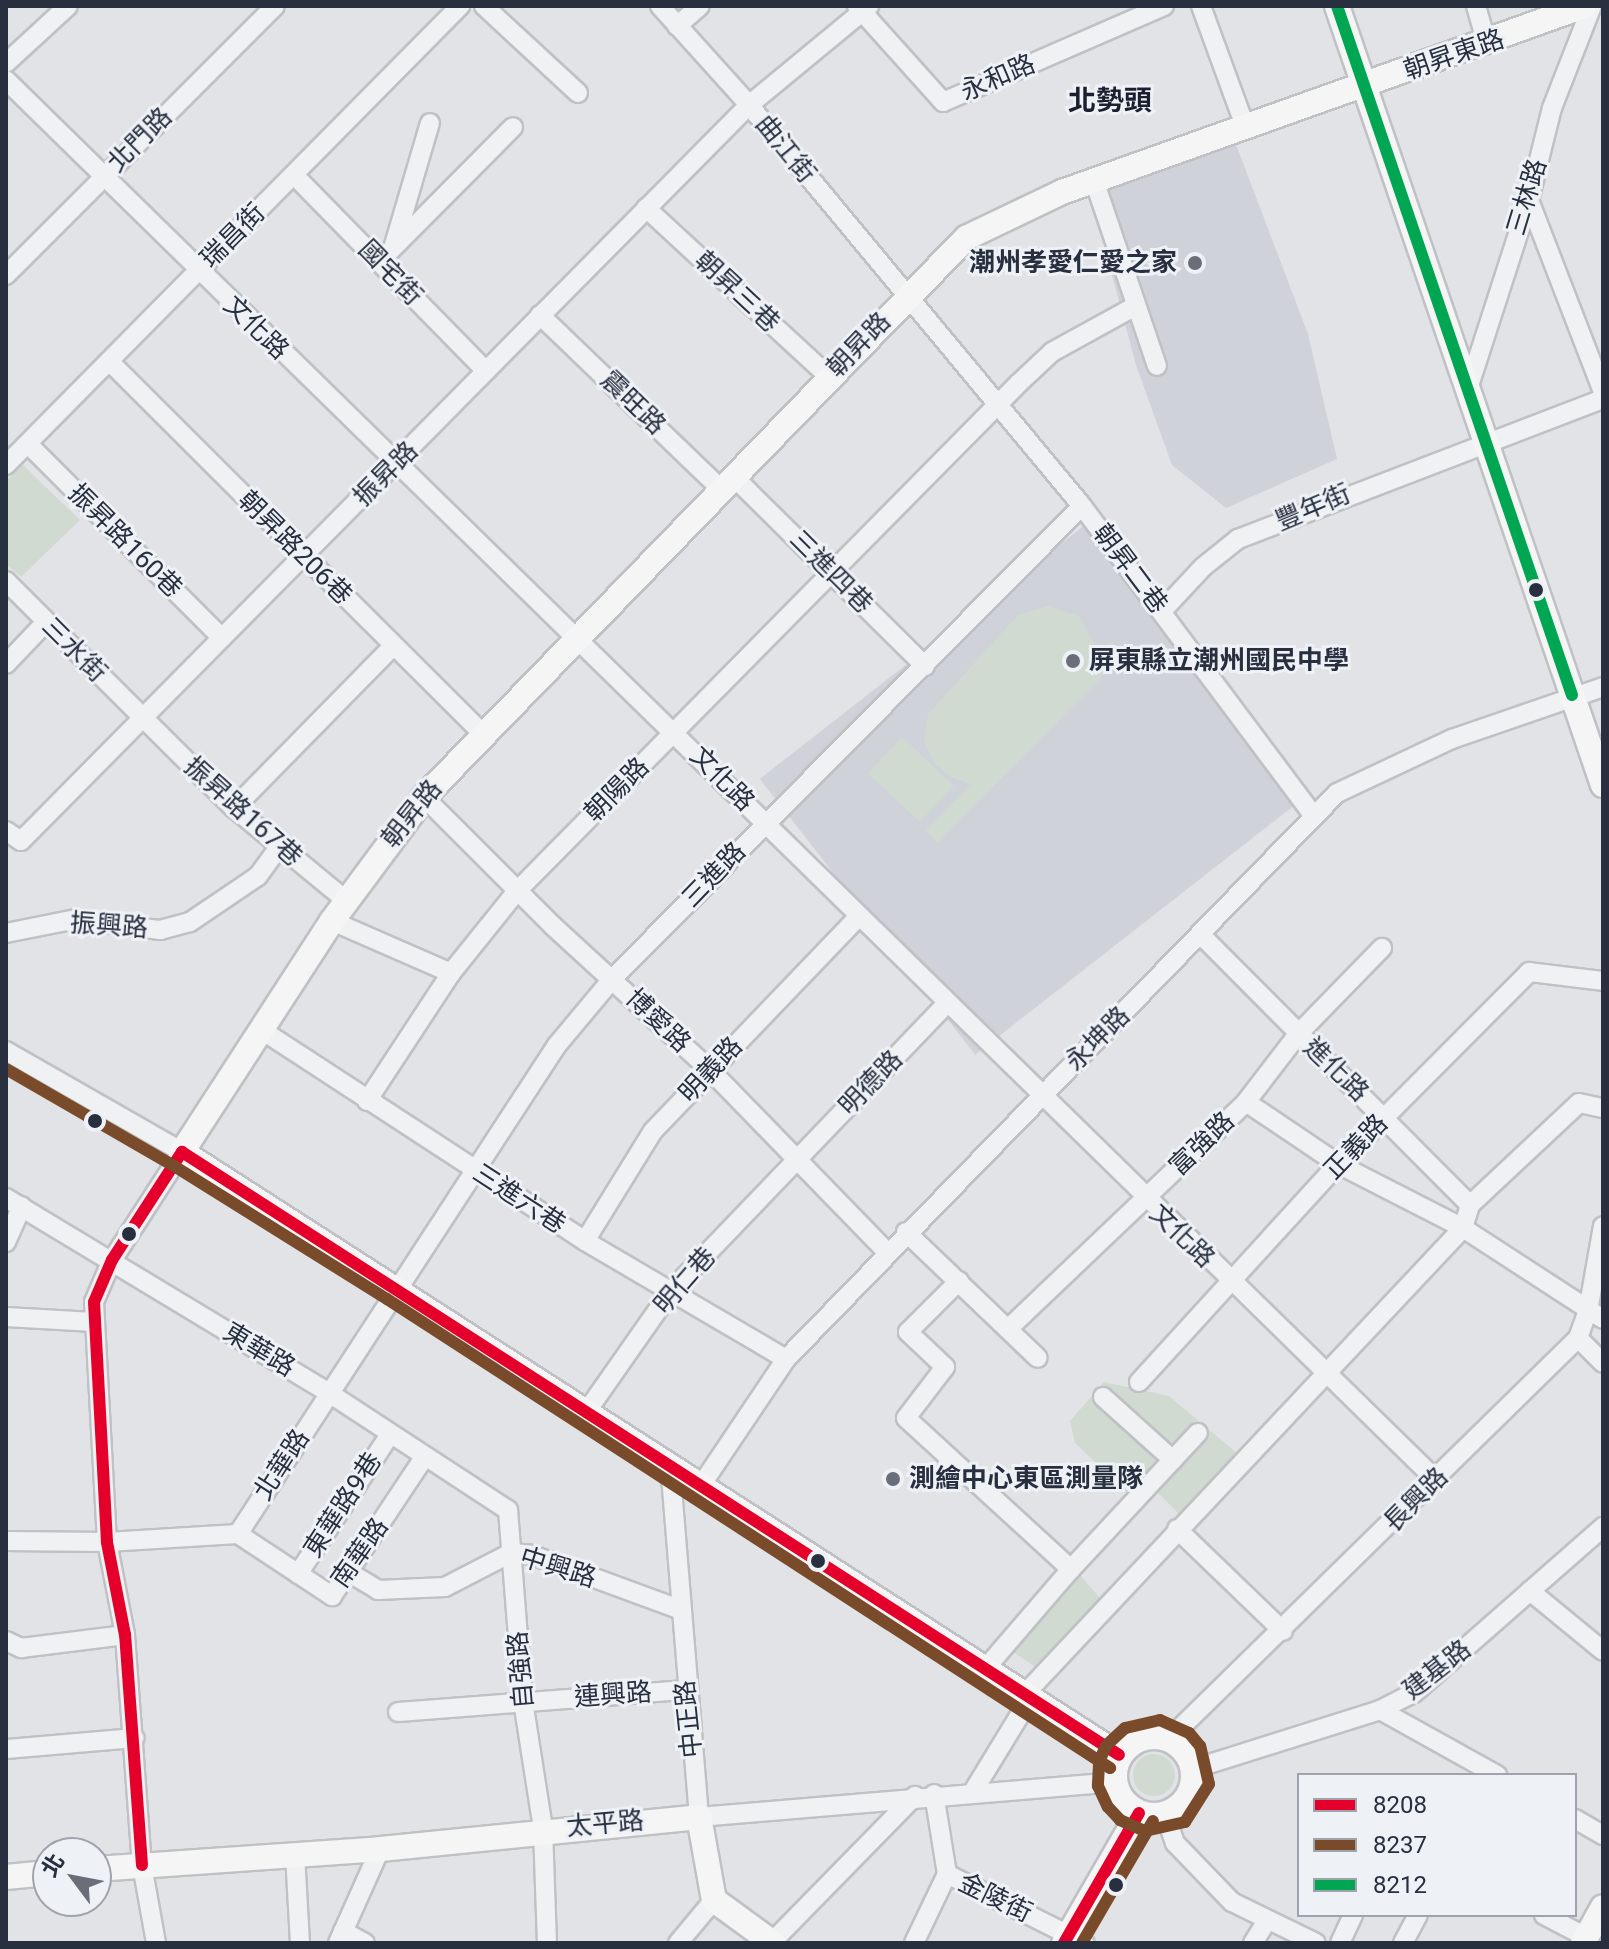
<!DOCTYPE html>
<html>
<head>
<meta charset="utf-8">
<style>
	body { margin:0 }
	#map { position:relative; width:1609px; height:1949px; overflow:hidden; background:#e1e3e6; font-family:Roboto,"Noto Sans TC",sans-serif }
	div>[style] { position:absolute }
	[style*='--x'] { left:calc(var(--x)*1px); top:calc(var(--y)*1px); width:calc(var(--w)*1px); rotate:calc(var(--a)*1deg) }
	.built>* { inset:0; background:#cfd2d9; transform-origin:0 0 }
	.green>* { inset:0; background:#d0dad1; transform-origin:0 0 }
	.round { border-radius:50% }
	.roads { filter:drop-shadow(2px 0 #bfc1c4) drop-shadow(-2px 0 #bfc1c4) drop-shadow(0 2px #bfc1c4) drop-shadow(0 -2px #bfc1c4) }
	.minor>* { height:18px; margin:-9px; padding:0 9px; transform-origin:9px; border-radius:9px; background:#f0f1f3 }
	.major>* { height:24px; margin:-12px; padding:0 12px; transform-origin:12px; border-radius:12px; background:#f5f5f6 }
	.major>.ring { margin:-12px; padding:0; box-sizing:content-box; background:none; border:24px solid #f5f5f6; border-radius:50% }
	.bus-1>* { height:12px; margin:-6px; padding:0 6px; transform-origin:6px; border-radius:6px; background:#e4002b }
	.bus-2>* { height:12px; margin:-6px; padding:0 6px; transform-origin:6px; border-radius:6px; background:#7a4b2a }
	.bus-3>* { height:12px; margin:-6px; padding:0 6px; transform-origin:6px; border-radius:6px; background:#00a651 }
	.dots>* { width:22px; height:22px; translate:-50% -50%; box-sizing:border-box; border:4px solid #eef1f6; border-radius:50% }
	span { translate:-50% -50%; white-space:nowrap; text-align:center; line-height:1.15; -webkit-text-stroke:6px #eef1f6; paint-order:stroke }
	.street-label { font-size:26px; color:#282f3f }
	.poi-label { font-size:26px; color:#282f3f; font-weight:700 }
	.right { translate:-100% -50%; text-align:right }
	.left { translate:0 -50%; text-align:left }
	.neighbourhood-label { font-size:28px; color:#1a2030; font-weight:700 }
	.frame { position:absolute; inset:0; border:8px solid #282f3f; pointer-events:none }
	.legend { position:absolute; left:1297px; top:1773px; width:280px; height:144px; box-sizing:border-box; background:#eef1f6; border:2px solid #9fa3ad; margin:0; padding:10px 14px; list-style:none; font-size:24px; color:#282f3f }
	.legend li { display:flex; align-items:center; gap:16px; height:40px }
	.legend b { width:40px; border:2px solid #9fa3ad }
	.north { position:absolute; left:32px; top:1837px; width:80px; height:80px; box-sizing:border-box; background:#eef1f6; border:2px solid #9fa3ad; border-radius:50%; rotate:302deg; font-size:22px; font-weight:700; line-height:32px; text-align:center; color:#282f3f }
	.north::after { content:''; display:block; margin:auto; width:28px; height:36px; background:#696e79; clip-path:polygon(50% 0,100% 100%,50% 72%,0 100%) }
</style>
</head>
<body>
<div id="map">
	<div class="built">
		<i style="clip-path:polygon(1232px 134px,1308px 334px,1337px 459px,1226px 508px,1172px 465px,1136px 365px,1090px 192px)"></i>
		<i style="left:1086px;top:524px;width:350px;height:414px;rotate:52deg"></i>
	</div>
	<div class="green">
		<i style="clip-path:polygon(23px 465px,80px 520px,21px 577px,6px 564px,6px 481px)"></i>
		<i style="clip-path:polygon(1048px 606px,1080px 617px,1099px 653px,1111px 641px,1124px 655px,937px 843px,926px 830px,971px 784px,950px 777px,934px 763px,924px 740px,928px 714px,1018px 615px)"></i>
		<i style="left:902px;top:737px;width:71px;height:50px;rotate:43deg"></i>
		<i style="clip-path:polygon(1104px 1382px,1169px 1396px,1238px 1454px,1180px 1515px,1155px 1490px,1077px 1572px,1101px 1599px,1037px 1668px,999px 1642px,1131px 1496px,1075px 1443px,1070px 1421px)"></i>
		<i class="round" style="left:1133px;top:1754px;width:42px;height:42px"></i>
	</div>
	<div class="roads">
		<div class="minor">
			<i style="--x:484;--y:6;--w:128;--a:42.8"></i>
			<i style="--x:660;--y:6;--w:133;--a:48"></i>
			<i style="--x:749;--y:105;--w:521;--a:50.29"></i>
			<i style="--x:1082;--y:506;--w:386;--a:53.2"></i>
			<i style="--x:857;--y:6;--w:129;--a:48.1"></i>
			<i style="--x:943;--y:102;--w:241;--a:-23.5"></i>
			<i style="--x:1201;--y:6;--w:128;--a:69.9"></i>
			<i style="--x:1476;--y:6;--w:40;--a:74"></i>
			<i style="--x:677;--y:26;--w:30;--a:-41"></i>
			<i style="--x:6;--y:63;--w:84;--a:-42.6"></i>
			<i style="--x:6;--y:80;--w:2001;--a:44.39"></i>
			<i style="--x:294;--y:175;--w:274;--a:45.6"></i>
			<i style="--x:1094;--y:180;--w:196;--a:71.3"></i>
			<i style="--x:1529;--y:200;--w:206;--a:68.9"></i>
			<i style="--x:646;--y:208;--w:248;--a:42.7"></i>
			<i style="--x:394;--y:245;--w:127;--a:-73.6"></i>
			<i style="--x:379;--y:262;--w:190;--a:-45.2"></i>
			<i style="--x:6;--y:275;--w:380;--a:-45"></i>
			<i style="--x:540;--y:315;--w:255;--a:43.9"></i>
			<i style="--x:109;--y:361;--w:527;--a:44.92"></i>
			<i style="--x:1468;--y:389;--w:199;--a:-72.1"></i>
			<i style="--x:1529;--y:200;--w:95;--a:-76"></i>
			<i style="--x:1552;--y:108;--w:110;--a:-68.6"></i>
			<i style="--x:28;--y:444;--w:274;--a:45"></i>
			<i style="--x:6;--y:465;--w:646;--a:-45.31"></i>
			<i style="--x:736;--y:479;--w:266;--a:44.7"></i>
			<i style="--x:6;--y:581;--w:322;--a:44.9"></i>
			<i style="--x:234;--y:808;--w:146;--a:39.5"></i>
			<i style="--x:1162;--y:611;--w:60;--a:-47"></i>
			<i style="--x:1203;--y:567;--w:45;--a:-38.7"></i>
			<i style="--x:1238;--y:539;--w:391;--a:-21"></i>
			<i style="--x:6;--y:664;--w:58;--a:-46.4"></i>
			<i style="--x:424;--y:797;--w:182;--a:45"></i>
			<i style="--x:553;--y:926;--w:214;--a:42.5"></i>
			<i style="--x:711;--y:1071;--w:251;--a:45.8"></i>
			<i style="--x:234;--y:808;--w:226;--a:-45.5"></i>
			<i style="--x:6;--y:831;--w:18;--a:34"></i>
			<i style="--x:21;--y:841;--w:1035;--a:-45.31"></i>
			<i style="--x:749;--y:105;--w:156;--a:-39.5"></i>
			<i style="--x:332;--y:921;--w:130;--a:23.6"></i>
			<i style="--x:6;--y:933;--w:71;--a:-11.3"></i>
			<i style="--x:76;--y:919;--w:85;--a:7.5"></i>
			<i style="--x:160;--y:930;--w:31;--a:-15"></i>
			<i style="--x:190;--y:922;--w:82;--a:-34.1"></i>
			<i style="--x:258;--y:876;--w:34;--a:-54"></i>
			<i style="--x:1201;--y:935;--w:381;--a:45.1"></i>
			<i style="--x:260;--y:1029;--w:388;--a:33.1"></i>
			<i style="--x:585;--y:1241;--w:233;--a:30.4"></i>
			<i style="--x:6;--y:1051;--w:203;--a:29.8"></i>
			<i style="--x:182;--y:1152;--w:129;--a:122.9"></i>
			<i style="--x:112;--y:1260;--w:46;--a:113.2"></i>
			<i style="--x:94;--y:1302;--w:240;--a:86.9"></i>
			<i style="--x:107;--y:1542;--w:95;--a:79"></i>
			<i style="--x:125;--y:1635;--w:231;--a:85.8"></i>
			<i style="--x:142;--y:1865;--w:79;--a:79.8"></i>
			<i style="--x:367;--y:1101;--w:153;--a:-56.7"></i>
			<i style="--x:451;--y:973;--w:105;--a:-51.2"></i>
			<i style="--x:517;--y:891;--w:714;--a:-45.34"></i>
			<i style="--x:1019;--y:383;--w:45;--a:-43.2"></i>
			<i style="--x:1052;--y:352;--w:94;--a:-28.8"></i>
			<i style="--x:1246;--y:1102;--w:111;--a:34"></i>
			<i style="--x:1338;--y:1164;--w:140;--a:27.1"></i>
			<i style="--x:1463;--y:1228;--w:167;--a:33"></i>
			<i style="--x:6;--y:1198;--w:377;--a:31.1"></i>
			<i style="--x:329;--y:1393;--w:214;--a:33.2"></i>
			<i style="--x:508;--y:1510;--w:192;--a:85.5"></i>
			<i style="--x:523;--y:1701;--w:130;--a:81.1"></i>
			<i style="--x:543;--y:1829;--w:114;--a:88"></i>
			<i style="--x:906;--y:1232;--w:182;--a:43.7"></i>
			<i style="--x:585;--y:1241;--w:129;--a:-58.3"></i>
			<i style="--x:653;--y:1131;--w:298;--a:-46.2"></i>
			<i style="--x:6;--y:1242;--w:39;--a:-66"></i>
			<i style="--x:959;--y:1281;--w:72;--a:135"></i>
			<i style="--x:908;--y:1332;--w:51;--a:43.4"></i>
			<i style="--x:945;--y:1367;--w:64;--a:127.4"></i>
			<i style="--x:906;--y:1418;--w:224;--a:42.5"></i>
			<i style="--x:1071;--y:1569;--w:133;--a:130.7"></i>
			<i style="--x:6;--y:1317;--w:88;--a:3.3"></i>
			<i style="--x:1009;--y:1328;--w:327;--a:-43.6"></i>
			<i style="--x:1246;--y:1102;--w:87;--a:-52.5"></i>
			<i style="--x:1299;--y:1033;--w:119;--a:-45.7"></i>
			<i style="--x:1578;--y:1338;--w:35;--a:45"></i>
			<i style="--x:1139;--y:1382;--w:295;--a:-47.6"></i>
			<i style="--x:1338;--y:1164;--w:271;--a:-45.1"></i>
			<i style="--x:1529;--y:972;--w:75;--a:6.9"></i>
			<i style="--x:1103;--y:1397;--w:94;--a:42"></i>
			<i style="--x:587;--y:1411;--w:146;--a:-55"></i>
			<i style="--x:671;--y:1291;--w:396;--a:-46.2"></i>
			<i style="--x:670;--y:1464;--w:354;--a:85.3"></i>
			<i style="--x:699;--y:1817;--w:416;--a:-4.8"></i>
			<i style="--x:702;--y:1484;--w:151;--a:-56.1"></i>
			<i style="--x:786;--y:1359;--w:790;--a:-45.77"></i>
			<i style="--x:1337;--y:793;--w:127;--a:-25.2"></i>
			<i style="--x:1452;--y:739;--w:160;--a:-19"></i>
			<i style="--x:1177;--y:1529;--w:147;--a:43.9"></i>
			<i style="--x:238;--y:1534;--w:113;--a:33.4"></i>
			<i style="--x:332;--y:1596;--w:164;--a:-56.4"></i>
			<i style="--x:6;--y:1541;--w:101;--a:0.6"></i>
			<i style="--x:107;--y:1542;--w:131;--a:-3.5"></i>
			<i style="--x:238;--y:1534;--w:584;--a:-56.88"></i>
			<i style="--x:557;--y:1045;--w:87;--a:-50.1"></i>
			<i style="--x:613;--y:978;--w:665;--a:-45.18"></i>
			<i style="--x:1071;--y:1569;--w:186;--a:-47"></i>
			<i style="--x:350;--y:1573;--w:33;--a:31"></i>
			<i style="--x:378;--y:1590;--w:67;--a:-2.6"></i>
			<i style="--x:445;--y:1587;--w:74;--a:-27.3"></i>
			<i style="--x:511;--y:1553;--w:21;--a:5"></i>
			<i style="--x:532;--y:1555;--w:157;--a:20.2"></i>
			<i style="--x:298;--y:1574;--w:165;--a:-56.6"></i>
			<i style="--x:1530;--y:1591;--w:94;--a:39.4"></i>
			<i style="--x:6;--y:1641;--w:17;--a:25"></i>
			<i style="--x:21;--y:1648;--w:105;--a:-7.1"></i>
			<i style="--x:1023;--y:1696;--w:642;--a:-46.77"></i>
			<i style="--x:1463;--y:1228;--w:24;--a:-73"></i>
			<i style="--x:1470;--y:1205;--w:149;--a:-43.1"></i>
			<i style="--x:1579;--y:1103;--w:25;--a:12"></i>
			<i style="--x:1380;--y:1710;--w:134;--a:29.1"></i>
			<i style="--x:398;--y:1712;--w:289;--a:-4.4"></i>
			<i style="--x:1169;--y:1739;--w:573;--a:-44.43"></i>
			<i style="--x:1578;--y:1338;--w:29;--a:-70"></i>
			<i style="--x:1588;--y:1311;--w:86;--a:-80"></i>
			<i style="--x:6;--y:1749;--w:129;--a:-4.9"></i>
			<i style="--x:1193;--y:1769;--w:196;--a:-17.5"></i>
			<i style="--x:1380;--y:1710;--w:38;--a:-27"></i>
			<i style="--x:1414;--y:1693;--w:252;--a:-41.3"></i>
			<i style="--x:974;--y:1790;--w:105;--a:-58.6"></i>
			<i style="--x:1165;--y:1814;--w:31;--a:71"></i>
			<i style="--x:1175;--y:1843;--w:82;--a:46"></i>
			<i style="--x:1232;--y:1902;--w:93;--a:26"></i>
			<i style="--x:1575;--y:1819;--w:32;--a:30"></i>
			<i style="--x:295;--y:1854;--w:89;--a:86.8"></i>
			<i style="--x:947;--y:1874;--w:154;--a:26.6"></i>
			<i style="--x:1544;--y:1915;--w:47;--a:27.6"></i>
			<i style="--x:343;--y:1931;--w:25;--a:29"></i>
			<i style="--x:338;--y:1943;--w:103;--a:-65.9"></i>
			<i style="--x:678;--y:1943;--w:56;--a:-50.1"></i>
			<i style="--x:771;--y:1943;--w:206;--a:-45.6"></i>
			<i style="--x:914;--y:1943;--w:76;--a:-64.4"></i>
			<i style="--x:947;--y:1874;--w:81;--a:-99.2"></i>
			<i style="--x:1253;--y:1943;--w:26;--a:-58"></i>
			<i style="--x:1340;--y:1943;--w:31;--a:-65"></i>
			<i style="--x:1403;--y:1943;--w:32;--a:-62"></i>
		</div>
		<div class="major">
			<i style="--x:1337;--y:6;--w:823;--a:71.15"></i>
			<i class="ring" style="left:1115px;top:1737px;width:54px;height:54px"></i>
			<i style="--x:1119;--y:1755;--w:1114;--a:-147.24"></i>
			<i style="--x:182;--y:1152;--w:275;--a:-57"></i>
			<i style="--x:332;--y:921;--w:154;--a:-53.4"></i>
			<i style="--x:424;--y:797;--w:779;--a:-45.88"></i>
			<i style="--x:966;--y:238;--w:106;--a:-25.6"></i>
			<i style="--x:1062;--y:192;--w:554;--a:-19.61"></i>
			<i style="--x:96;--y:1869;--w:285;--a:-4"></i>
			<i style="--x:380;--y:1849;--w:321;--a:-5.7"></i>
			<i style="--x:699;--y:1817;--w:84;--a:79.8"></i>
			<i style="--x:714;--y:1900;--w:73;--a:36.1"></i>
			<i style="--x:6;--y:1877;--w:42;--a:-5.4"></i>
			<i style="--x:1064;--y:1943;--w:150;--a:-60"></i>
			<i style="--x:1583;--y:1943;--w:41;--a:-60.9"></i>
		</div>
	</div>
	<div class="bus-1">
		<i style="--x:182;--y:1152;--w:1114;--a:32.76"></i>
		<i style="--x:142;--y:1865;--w:231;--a:-94.2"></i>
		<i style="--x:125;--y:1635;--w:95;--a:-101"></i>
		<i style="--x:107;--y:1542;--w:240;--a:-93.1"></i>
		<i style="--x:94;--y:1302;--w:46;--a:-66.8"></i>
		<i style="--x:112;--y:1260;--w:129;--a:-57.1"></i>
		<i style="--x:1064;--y:1943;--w:150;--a:-60"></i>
	</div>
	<div class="bus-2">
		<i style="--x:6;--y:1069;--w:194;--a:30"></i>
		<i style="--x:174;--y:1166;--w:251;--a:32"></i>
		<i style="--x:387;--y:1299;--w:862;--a:32.97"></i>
		<i style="--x:1099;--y:1764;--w:22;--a:93"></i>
		<i style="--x:1098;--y:1786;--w:23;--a:65"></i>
		<i style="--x:1108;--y:1807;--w:18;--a:47"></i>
		<i style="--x:1120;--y:1820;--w:27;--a:24"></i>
		<i style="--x:1145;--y:1831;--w:41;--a:-12.7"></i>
		<i style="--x:1185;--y:1822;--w:45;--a:-57.7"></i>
		<i style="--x:1209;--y:1784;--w:39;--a:-103"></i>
		<i style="--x:1200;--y:1746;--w:17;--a:-130"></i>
		<i style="--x:1189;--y:1733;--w:32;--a:-156"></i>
		<i style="--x:1160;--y:1720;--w:36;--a:167"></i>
		<i style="--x:1125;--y:1728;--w:26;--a:137"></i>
		<i style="--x:1106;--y:1746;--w:17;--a:114"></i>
		<i style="--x:1082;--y:1943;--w:141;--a:-59.8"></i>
	</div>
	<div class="bus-3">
		<i style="--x:1337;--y:6;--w:728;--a:71.17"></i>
	</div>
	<div class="dots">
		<i style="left:1195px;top:263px;background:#696e79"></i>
		<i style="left:1536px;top:590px;background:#282f3f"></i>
		<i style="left:1073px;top:661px;background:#696e79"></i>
		<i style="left:95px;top:1121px;background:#282f3f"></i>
		<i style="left:129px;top:1234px;background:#282f3f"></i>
		<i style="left:893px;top:1479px;background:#696e79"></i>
		<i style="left:818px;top:1561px;background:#282f3f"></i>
		<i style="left:1116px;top:1885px;background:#282f3f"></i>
	</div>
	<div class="street-label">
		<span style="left:1454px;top:55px;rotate:-19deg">朝昇東路</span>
		<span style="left:998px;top:78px;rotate:-23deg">永和路</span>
		<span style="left:140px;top:140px;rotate:-45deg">北門路</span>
		<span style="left:785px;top:149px;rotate:51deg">曲江街</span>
		<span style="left:1527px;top:197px;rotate:-73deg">三林路</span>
		<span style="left:233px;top:236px;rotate:-45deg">瑞昌街</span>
		<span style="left:390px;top:273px;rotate:46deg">國宅街</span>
		<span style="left:737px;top:292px;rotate:43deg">朝昇三巷</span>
		<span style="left:256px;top:328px;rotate:44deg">文化路</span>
		<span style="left:859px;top:345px;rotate:-46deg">朝昇路</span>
		<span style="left:633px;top:403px;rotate:44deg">震旺路</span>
		<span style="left:386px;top:474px;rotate:-45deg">振昇路</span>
		<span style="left:1313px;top:508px;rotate:-23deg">豐年街</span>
		<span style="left:125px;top:541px;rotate:45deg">振昇路160巷</span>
		<span style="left:295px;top:548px;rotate:45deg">朝昇路206巷</span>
		<span style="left:1130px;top:569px;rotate:53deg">朝昇二巷</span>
		<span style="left:831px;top:572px;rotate:45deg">三進四巷</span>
		<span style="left:74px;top:650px;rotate:45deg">三水街</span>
		<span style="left:722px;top:779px;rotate:45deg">文化路</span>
		<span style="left:617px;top:790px;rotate:-45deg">朝陽路</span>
		<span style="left:243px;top:812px;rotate:42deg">振昇路167巷</span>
		<span style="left:412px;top:814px;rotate:-51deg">朝昇路</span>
		<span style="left:714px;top:875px;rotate:-46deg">三進路</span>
		<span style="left:109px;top:926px;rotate:4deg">振興路</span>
		<span style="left:658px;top:1021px;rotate:44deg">博愛路</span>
		<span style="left:1098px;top:1039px;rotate:-45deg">永坤路</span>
		<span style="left:711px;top:1070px;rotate:-47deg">明義路</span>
		<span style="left:1336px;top:1070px;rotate:44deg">進化路</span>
		<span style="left:871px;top:1083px;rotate:-46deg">明德路</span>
		<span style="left:1202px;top:1144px;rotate:-44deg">富強路</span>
		<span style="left:1356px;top:1147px;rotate:-46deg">正義路</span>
		<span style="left:519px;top:1199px;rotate:33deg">三進六巷</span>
		<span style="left:1182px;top:1236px;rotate:44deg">文化路</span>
		<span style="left:685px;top:1281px;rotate:-49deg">明仁巷</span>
		<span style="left:259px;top:1350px;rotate:31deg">東華路</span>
		<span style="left:282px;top:1465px;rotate:-57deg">北華路</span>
		<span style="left:1416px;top:1500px;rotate:-45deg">長興路</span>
		<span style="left:343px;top:1505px;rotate:-57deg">東華路9巷</span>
		<span style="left:360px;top:1553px;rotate:-55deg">南華路</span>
		<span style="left:558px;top:1568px;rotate:17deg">中興路</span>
		<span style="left:521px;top:1670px;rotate:-95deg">自強路</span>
		<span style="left:1437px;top:1670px;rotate:-38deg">建基路</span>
		<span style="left:613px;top:1695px;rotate:-4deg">連興路</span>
		<span style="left:689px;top:1719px;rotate:-96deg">中正路</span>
		<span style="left:605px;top:1824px;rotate:-5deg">太平路</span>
		<span style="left:995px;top:1898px;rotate:26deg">金陵街</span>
	</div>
	<div class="poi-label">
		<span class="right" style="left:1177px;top:263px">潮州孝愛仁愛之家</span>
		<span class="left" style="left:1089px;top:661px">屏東縣立潮州國民中學</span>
		<span class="left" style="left:909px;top:1479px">測繪中心東區測量隊</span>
	</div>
	<div class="neighbourhood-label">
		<span style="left:1110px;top:101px">北勢頭</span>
	</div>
	<div class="frame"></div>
	<ul class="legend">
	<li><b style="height:10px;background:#e4002b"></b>8208</li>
	<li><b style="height:10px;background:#7a4b2a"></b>8237</li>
	<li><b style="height:10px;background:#00a651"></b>8212</li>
	</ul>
	<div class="north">北</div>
</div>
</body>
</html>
